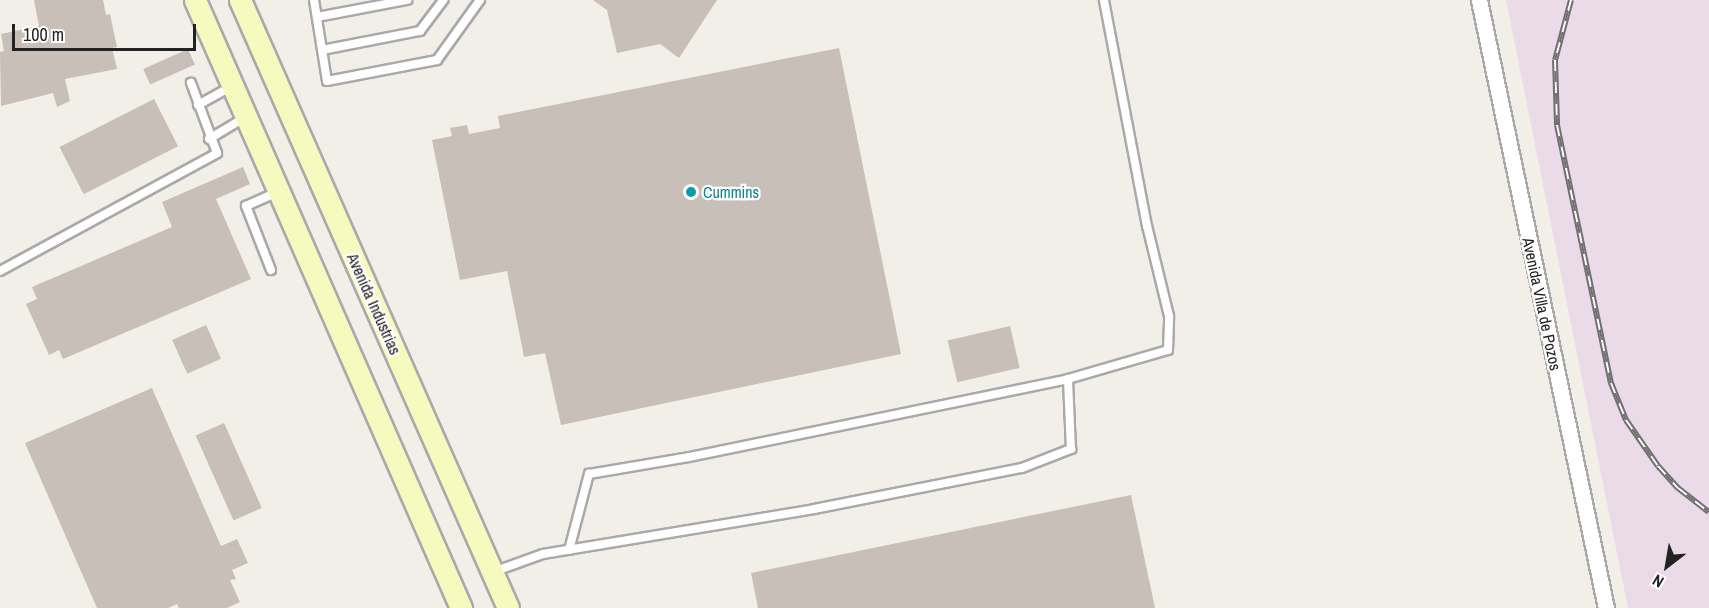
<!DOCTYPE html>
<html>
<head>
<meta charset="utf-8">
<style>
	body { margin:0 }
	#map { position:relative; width:1709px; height:608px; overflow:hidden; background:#f2efe9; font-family:"Archivo Narrow",sans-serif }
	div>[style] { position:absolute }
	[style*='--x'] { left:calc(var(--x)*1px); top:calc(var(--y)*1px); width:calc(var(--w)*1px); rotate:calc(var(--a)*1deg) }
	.industrial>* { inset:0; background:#ebdbe8 }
	.building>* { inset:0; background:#c7bfb8; transform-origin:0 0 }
	.roads { filter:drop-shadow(2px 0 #a9a9a9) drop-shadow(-2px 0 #a9a9a9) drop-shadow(0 2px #a9a9a9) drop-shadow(0 -2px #a9a9a9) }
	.service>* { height:8px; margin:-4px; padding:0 4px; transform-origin:4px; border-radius:4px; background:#fff }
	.minor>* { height:15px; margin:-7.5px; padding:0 7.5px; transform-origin:7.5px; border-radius:7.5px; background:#fff }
	.secondary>* { height:21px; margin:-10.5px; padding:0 10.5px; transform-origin:10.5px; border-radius:10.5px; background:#f7fabf }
	.rail>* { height:6px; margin-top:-3px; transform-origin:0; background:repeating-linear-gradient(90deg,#fff 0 11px,#707070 0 22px); box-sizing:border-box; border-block:2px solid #707070 }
	.dots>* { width:16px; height:16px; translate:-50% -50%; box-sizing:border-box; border:3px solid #fff; border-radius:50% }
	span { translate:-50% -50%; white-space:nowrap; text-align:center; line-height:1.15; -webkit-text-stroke:4.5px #fff; paint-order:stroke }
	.culture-label { font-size:16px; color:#0d838f }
	.left { translate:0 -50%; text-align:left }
	.street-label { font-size:16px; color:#222 }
	.north { position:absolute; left:1637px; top:536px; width:60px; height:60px; -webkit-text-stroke:4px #fff; paint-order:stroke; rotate:211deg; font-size:16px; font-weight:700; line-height:24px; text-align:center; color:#222 }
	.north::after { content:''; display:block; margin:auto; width:21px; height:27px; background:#222; clip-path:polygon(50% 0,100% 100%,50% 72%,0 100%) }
	.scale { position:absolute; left:12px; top:24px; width:184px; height:27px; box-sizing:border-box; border:3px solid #222; border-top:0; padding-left:8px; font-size:18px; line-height:21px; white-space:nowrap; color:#222; -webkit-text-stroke:4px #fff; paint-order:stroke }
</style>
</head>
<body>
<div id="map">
	<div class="industrial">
		<i style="clip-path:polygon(1506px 0,1709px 0,1709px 608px,1628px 608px)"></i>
	</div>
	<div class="building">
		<i style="clip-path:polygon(34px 0,103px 0,106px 15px,110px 14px,117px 47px,112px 48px,117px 69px,65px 79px,70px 101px,57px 107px,53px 93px,1px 106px,0 52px,4px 51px,1px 34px,39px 26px)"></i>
		<i style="clip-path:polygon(593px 0,717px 0,679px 58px,660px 44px,617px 53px,607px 10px)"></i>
		<i style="clip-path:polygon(839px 48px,901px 354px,561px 425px,545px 353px,524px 357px,507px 271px,460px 280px,432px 140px,452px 136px,450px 128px,467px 125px,469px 134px,500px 128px,498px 116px)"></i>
		<i style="left:188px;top:49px;width:17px;height:49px;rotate:66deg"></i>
		<i style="left:154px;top:99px;width:53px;height:106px;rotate:63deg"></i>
		<i style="clip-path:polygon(243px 167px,250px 184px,216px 199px,251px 279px,63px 359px,59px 350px,49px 355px,26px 304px,37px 299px,32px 287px,172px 227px,162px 202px)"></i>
		<i style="left:206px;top:325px;width:37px;height:37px;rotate:66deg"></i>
		<i style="left:1010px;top:326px;width:43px;height:64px;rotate:77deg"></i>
		<i style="clip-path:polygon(152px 388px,221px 546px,237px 539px,248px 563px,232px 570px,236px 579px,230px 580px,240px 602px,227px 608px,179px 608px,177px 604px,168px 608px,97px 608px,25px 443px)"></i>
		<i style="left:224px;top:423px;width:93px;height:31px;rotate:66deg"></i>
		<i style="clip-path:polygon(1131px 495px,1155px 608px,758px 608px,751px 573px)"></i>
	</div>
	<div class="roads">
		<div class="service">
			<i style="--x:314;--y:0;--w:82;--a:80.9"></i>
			<i style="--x:327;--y:81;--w:112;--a:-10.8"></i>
			<i style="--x:437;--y:60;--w:74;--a:-54.4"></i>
			<i style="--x:317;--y:17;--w:92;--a:-10.7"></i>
			<i style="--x:322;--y:50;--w:100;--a:-11"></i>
			<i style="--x:420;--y:31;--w:39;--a:-53"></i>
			<i style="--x:198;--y:105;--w:38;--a:-29"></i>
			<i style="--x:209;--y:139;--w:41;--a:-31"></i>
			<i style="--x:271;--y:270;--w:69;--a:-111.3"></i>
			<i style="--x:246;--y:206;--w:35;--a:-24"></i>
			<i style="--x:0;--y:271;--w:247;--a:-28.5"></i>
			<i style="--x:217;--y:153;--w:75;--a:-110.4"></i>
			<i style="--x:569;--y:550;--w:79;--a:-75.3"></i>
			<i style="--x:589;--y:474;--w:101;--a:-9.6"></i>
			<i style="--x:689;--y:457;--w:387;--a:-11.6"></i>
			<i style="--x:1068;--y:379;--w:104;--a:-16.2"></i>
			<i style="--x:1168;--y:350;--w:34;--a:-88"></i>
			<i style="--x:1169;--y:316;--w:93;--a:-103.7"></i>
			<i style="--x:1147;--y:226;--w:230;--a:-100.8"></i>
			<i style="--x:493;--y:572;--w:53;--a:-19.8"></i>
			<i style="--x:543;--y:554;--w:275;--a:-9.4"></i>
			<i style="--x:814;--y:509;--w:212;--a:-11.2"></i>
			<i style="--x:1022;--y:468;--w:53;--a:-21.2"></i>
			<i style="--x:1071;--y:449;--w:70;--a:-92.5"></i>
		</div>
		<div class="minor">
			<i style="--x:1479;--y:0;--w:621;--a:78.2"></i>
		</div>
		<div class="secondary">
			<i style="--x:195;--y:0;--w:664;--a:66.37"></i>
			<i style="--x:240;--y:0;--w:664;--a:66.21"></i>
		</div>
	</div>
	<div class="rail">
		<i style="--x:1571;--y:0;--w:62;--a:104.9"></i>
		<i style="--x:1555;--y:60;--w:65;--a:88.2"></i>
		<i style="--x:1557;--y:125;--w:264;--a:78.2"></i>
		<i style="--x:1611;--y:383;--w:40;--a:68"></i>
		<i style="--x:1626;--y:420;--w:56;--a:55.2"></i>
		<i style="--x:1658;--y:466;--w:30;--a:48"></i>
		<i style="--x:1678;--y:488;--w:39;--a:38"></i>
	</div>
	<div class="dots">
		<i style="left:691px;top:192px;background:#0f9aa8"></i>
	</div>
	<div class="culture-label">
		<span class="left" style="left:703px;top:192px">Cummins</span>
	</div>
	<div class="street-label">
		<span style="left:374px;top:304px;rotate:66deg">Avenida Industrias</span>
		<span style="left:1542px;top:304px;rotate:78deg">Avenida Villa de Pozos</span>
	</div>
	<div class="north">N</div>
	<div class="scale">100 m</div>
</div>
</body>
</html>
